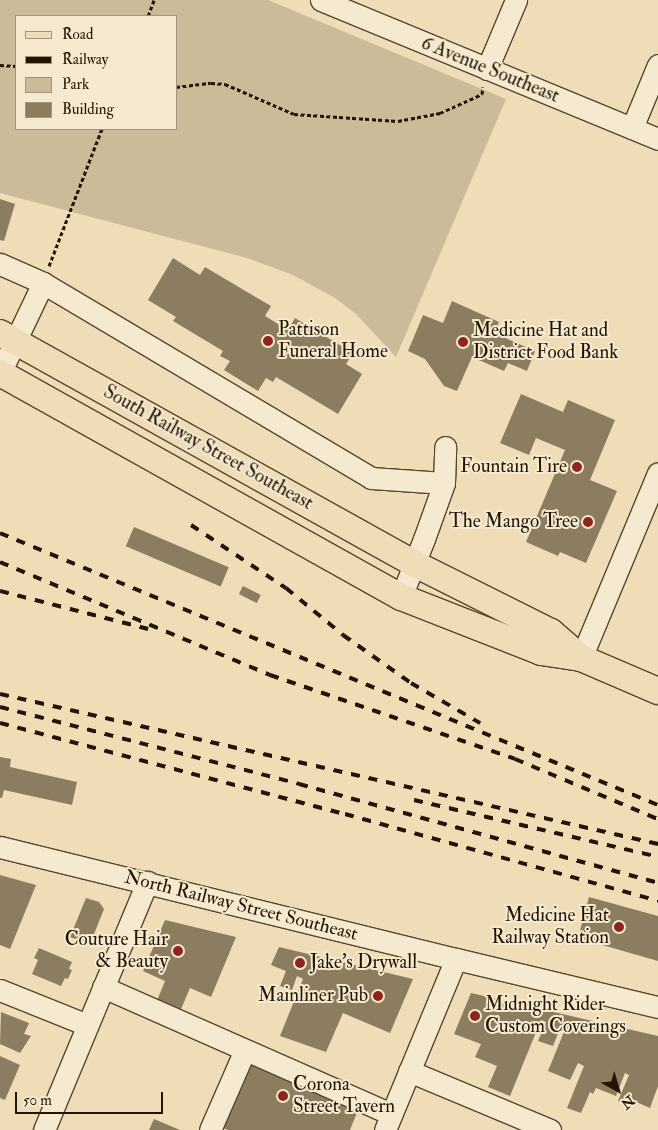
<!DOCTYPE html>
<html>
<head>
<meta charset="utf-8">
<style>
	body { margin:0 }
	#map { position:relative; width:658px; height:1130px; overflow:hidden; background:#efddb7; font-family:"IM FELL Double Pica",serif }
	div>[style] { position:absolute }
	[style*='--x'] { left:calc(var(--x)*1px); top:calc(var(--y)*1px); width:calc(var(--w)*1px); rotate:calc(var(--a)*1deg) }
	.green>* { inset:0; background:#ccbb98 }
	.building>* { inset:0; background:#8d7d60; transform-origin:0 0 }
	.path>* { height:3px; margin-top:-1.5px; transform-origin:0; background:repeating-linear-gradient(90deg,#231401 0 4px,transparent 0 6.5px) }
	.roads { filter:drop-shadow(1px 0 #56462e) drop-shadow(-1px 0 #56462e) drop-shadow(0 1px #56462e) drop-shadow(0 -1px #56462e) }
	.minor>* { height:21px; margin:-10.5px; padding:0 10.5px; transform-origin:10.5px; border-radius:10.5px; background:#f5e9d0 }
	.major>* { height:26px; margin:-13px; padding:0 13px; transform-origin:13px; border-radius:13px; background:#efddb7 }
	.rail>* { height:4px; margin-top:-2px; transform-origin:0; background:repeating-linear-gradient(90deg,#231401 0 9px,transparent 0 18px) }
	.dots>* { width:14px; height:14px; translate:-50% -50%; box-sizing:border-box; border:2px solid #f5e9d0; border-radius:50% }
	span { translate:-50% -50%; white-space:nowrap; text-align:center; line-height:1.15; -webkit-text-stroke:4px #f5e9d0; paint-order:stroke }
	.street-label { font-size:19px; color:#231401 }
	.poi-label { font-size:19px; color:#231401 }
	.left { translate:0 -50%; text-align:left }
	.right { translate:-100% -50%; text-align:right }
	.legend { position:absolute; left:15px; top:15px; width:162px; height:115px; box-sizing:border-box; background:#f5e9d0; border:1px solid #a1947d; margin:0; padding:6px 9px; list-style:none; font-size:15px; color:#231401 }
	.legend li { display:flex; align-items:center; gap:10px; height:25px }
	.legend b { width:25px; border:1px solid #a1947d }
	.north { position:absolute; left:593px; top:1065px; width:50px; height:50px; -webkit-text-stroke:4px #f5e9d0; paint-order:stroke; rotate:141deg; font-size:14px; font-weight:700; line-height:20px; text-align:center; color:#231401 }
	.north::after { content:''; display:block; margin:auto; width:18px; height:22px; background:#231401; clip-path:polygon(50% 0,100% 100%,50% 72%,0 100%) }
	.scale { position:absolute; left:15px; top:1092px; width:148px; height:22px; box-sizing:border-box; border:2px solid #231401; border-top:0; padding-left:6px; font-size:15px; line-height:18px; white-space:nowrap; color:#231401; -webkit-text-stroke:4px #f5e9d0; paint-order:stroke }
</style>
</head>
<body>
<div id="map">
	<div class="green">
		<i style="clip-path:polygon(evenodd,0 0,268px 0,506px 99px,396px 357px,356px 314px,335px 298px,293px 275px,247px 258px,0 193px,0 0,16px 16px,176px 16px,176px 129px,16px 129px,16px 16px)"></i>
	</div>
	<div class="building">
		<i style="clip-path:polygon(0 199px,15px 204px,4px 241px,0 240px)"></i>
		<i style="clip-path:polygon(173px 258px,200px 275px,205px 267px,271px 306px,265px 316px,288px 330px,295px 318px,353px 353px,346px 364px,362px 374px,338px 414px,276px 377px,273px 382px,266px 378px,258px 391px,224px 370px,230px 361px,220px 356px,223px 351px,173px 321px,176px 317px,148px 300px)"></i>
		<i style="clip-path:polygon(452px 301px,499px 322px,494px 333px,535px 351px,527px 371px,508px 363px,504px 371px,472px 357px,457px 391px,444px 386px,425px 359px,408px 351px,423px 315px,443px 323px)"></i>
		<i style="clip-path:polygon(521px 394px,563px 412px,568px 400px,615px 420px,590px 480px,617px 491px,586px 563px,560px 552px,558px 556px,526px 542px,565px 450px,536px 438px,529px 455px,500px 443px)"></i>
		<i style="left:134px;top:527px;width:103px;height:21px;rotate:23deg"></i>
		<i style="left:243px;top:586px;width:20px;height:9px;rotate:27deg"></i>
		<i style="clip-path:polygon(0 757px,11px 759px,10px 767px,77px 782px,72px 805px,4px 790px,2px 798px,0 798px)"></i>
		<i style="clip-path:polygon(0 875px,36px 885px,10px 949px,0 945px)"></i>
		<i style="clip-path:polygon(589px 897px,658px 916px,658px 961px,578px 938px)"></i>
		<i style="clip-path:polygon(86px 898px,99px 902px,104px 909px,90px 944px,70px 937px)"></i>
		<i style="clip-path:polygon(165px 920px,236px 937px,211px 997px,190px 988px,179px 1014px,156px 1003px,165px 981px,143px 971px)"></i>
		<i style="clip-path:polygon(279px 947px,413px 979px,390px 1033px,343px 1013px,326px 1052px,280px 1036px,303px 979px,297px 976px,292px 990px,280px 986px,286px 971px,271px 965px)"></i>
		<i style="clip-path:polygon(39px 948px,72px 962px,69px 969px,72px 970px,68px 979px,65px 978px,61px 986px,32px 974px,38px 960px,34px 958px)"></i>
		<i style="clip-path:polygon(471px 993px,658px 1036px,658px 1086px,650px 1108px,634px 1101px,632px 1107px,618px 1101px,629px 1075px,625px 1073px,616px 1096px,596px 1088px,593px 1094px,590px 1092px,581px 1113px,567px 1108px,584px 1066px,578px 1063px,570px 1080px,548px 1071px,566px 1027px,561px 1026px,553px 1046px,538px 1041px,546px 1022px,541px 1020px,510px 1096px,488px 1087px,497px 1066px,475px 1057px,481px 1044px,454px 1034px)"></i>
		<i style="clip-path:polygon(1px 1012px,29px 1023px,24px 1034px,31px 1036px,20px 1053px,0 1044px)"></i>
		<i style="clip-path:polygon(0 1056px,20px 1065px,5px 1100px,0 1098px)"></i>
		<i style="clip-path:polygon(251px 1060px,358px 1110px,350px 1130px,228px 1130px,223px 1128px)"></i>
		<i style="clip-path:polygon(154px 1119px,180px 1130px,149px 1130px)"></i>
	</div>
	<div class="path">
		<i style="--x:148;--y:16;--w:17;--a:-69"></i>
		<i style="--x:0;--y:65;--w:16;--a:4"></i>
		<i style="--x:176;--y:87;--w:35;--a:-7"></i>
		<i style="--x:211;--y:83;--w:14;--a:4"></i>
		<i style="--x:225;--y:84;--w:75;--a:23.5"></i>
		<i style="--x:294;--y:114;--w:104;--a:3.9"></i>
		<i style="--x:398;--y:121;--w:43;--a:-10.8"></i>
		<i style="--x:440;--y:113;--w:46;--a:-24.3"></i>
		<i style="--x:482;--y:94;--w:7;--a:-82"></i>
		<i style="--x:49;--y:266;--w:147;--a:-68.9"></i>
	</div>
	<div class="roads">
		<div class="minor">
			<i style="--x:321;--y:0;--w:365;--a:22.4"></i>
			<i style="--x:487;--y:69;--w:75;--a:-67.2"></i>
			<i style="--x:632;--y:128;--w:68;--a:-67.6"></i>
			<i style="--x:0;--y:264;--w:47;--a:23.8"></i>
			<i style="--x:43;--y:283;--w:382;--a:30.7"></i>
			<i style="--x:371;--y:478;--w:73;--a:3.9"></i>
			<i style="--x:0;--y:373;--w:100;--a:-64.5"></i>
			<i style="--x:401;--y:597;--w:62;--a:-68.4"></i>
			<i style="--x:424;--y:539;--w:59;--a:-70.3"></i>
			<i style="--x:444;--y:483;--w:36;--a:-88"></i>
			<i style="--x:581;--y:658;--w:200;--a:-67.4"></i>
			<i style="--x:0;--y:847;--w:470;--a:13.8"></i>
			<i style="--x:456;--y:959;--w:208;--a:13.4"></i>
			<i style="--x:103;--y:987;--w:315;--a:23.8"></i>
			<i style="--x:0;--y:990;--w:94;--a:21.9"></i>
			<i style="--x:409;--y:1071;--w:153;--a:22.7"></i>
			<i style="--x:44;--y:1130;--w:269;--a:-67.4"></i>
			<i style="--x:210;--y:1130;--w:87;--a:-66.4"></i>
			<i style="--x:385;--y:1130;--w:185;--a:-67.5"></i>
		</div>
		<div class="major">
			<i style="--x:0;--y:333;--w:475;--a:29.1"></i>
			<i style="--x:415;--y:564;--w:152;--a:26.6"></i>
			<i style="--x:551;--y:632;--w:40;--a:41"></i>
			<i style="--x:0;--y:373;--w:459;--a:29.2"></i>
			<i style="--x:401;--y:597;--w:150;--a:21.4"></i>
			<i style="--x:541;--y:652;--w:40;--a:8.5"></i>
			<i style="--x:581;--y:658;--w:84;--a:23.2"></i>
		</div>
	</div>
	<div class="rail">
		<i style="--x:191;--y:525;--w:114;--a:33.6"></i>
		<i style="--x:286;--y:588;--w:74;--a:39.5"></i>
		<i style="--x:343;--y:635;--w:83;--a:35.2"></i>
		<i style="--x:411;--y:683;--w:80;--a:30.1"></i>
		<i style="--x:0;--y:533;--w:712;--a:22.46"></i>
		<i style="--x:0;--y:562;--w:293;--a:22.7"></i>
		<i style="--x:270;--y:675;--w:259;--a:18.9"></i>
		<i style="--x:515;--y:759;--w:155;--a:22.8"></i>
		<i style="--x:0;--y:591;--w:153;--a:14.4"></i>
		<i style="--x:0;--y:694;--w:675;--a:12.84"></i>
		<i style="--x:0;--y:707;--w:309;--a:14.4"></i>
		<i style="--x:299;--y:784;--w:372;--a:15.4"></i>
		<i style="--x:0;--y:723;--w:357;--a:14.8"></i>
		<i style="--x:345;--y:814;--w:325;--a:15.5"></i>
		<i style="--x:414;--y:800;--w:251;--a:13.1"></i>
	</div>
	<div class="dots">
		<i style="left:268px;top:341px;background:#8f2418"></i>
		<i style="left:463px;top:342px;background:#8f2418"></i>
		<i style="left:577px;top:467px;background:#8f2418"></i>
		<i style="left:588px;top:522px;background:#8f2418"></i>
		<i style="left:619px;top:927px;background:#8f2418"></i>
		<i style="left:178px;top:951px;background:#8f2418"></i>
		<i style="left:300px;top:963px;background:#8f2418"></i>
		<i style="left:378px;top:996px;background:#8f2418"></i>
		<i style="left:475px;top:1016px;background:#8f2418"></i>
		<i style="left:283px;top:1096px;background:#8f2418"></i>
	</div>
	<div class="street-label">
		<span style="left:490px;top:70px;rotate:22deg">6 Avenue Southeast</span>
		<span style="left:208px;top:448px;rotate:29deg">South Railway Street Southeast</span>
		<span style="left:241px;top:906px;rotate:14deg">North Railway Street Southeast</span>
	</div>
	<div class="poi-label">
		<span class="left" style="left:278px;top:341px">Pattison<br>Funeral Home</span>
		<span class="left" style="left:473px;top:342px">Medicine Hat and<br>District Food Bank</span>
		<span class="right" style="left:567px;top:467px">Fountain Tire</span>
		<span class="right" style="left:578px;top:522px">The Mango Tree</span>
		<span class="right" style="left:609px;top:927px">Medicine Hat<br>Railway Station</span>
		<span class="right" style="left:168px;top:951px">Couture Hair<br>&amp; Beauty</span>
		<span class="left" style="left:310px;top:963px">Jake's Drywall</span>
		<span class="right" style="left:368px;top:996px">Mainliner Pub</span>
		<span class="left" style="left:485px;top:1016px">Midnight Rider<br>Custom Coverings</span>
		<span class="left" style="left:293px;top:1096px">Corona<br>Street Tavern</span>
	</div>
	<ul class="legend">
	<li><b style="height:6px;background:#efddb7"></b>Road</li>
	<li><b style="height:6px;background:#231401"></b>Railway</li>
	<li><b style="height:14px;background:#ccbb98"></b>Park</li>
	<li><b style="height:14px;background:#8d7d60"></b>Building</li>
	</ul>
	<div class="north">N</div>
	<div class="scale">50 m</div>
</div>
</body>
</html>
